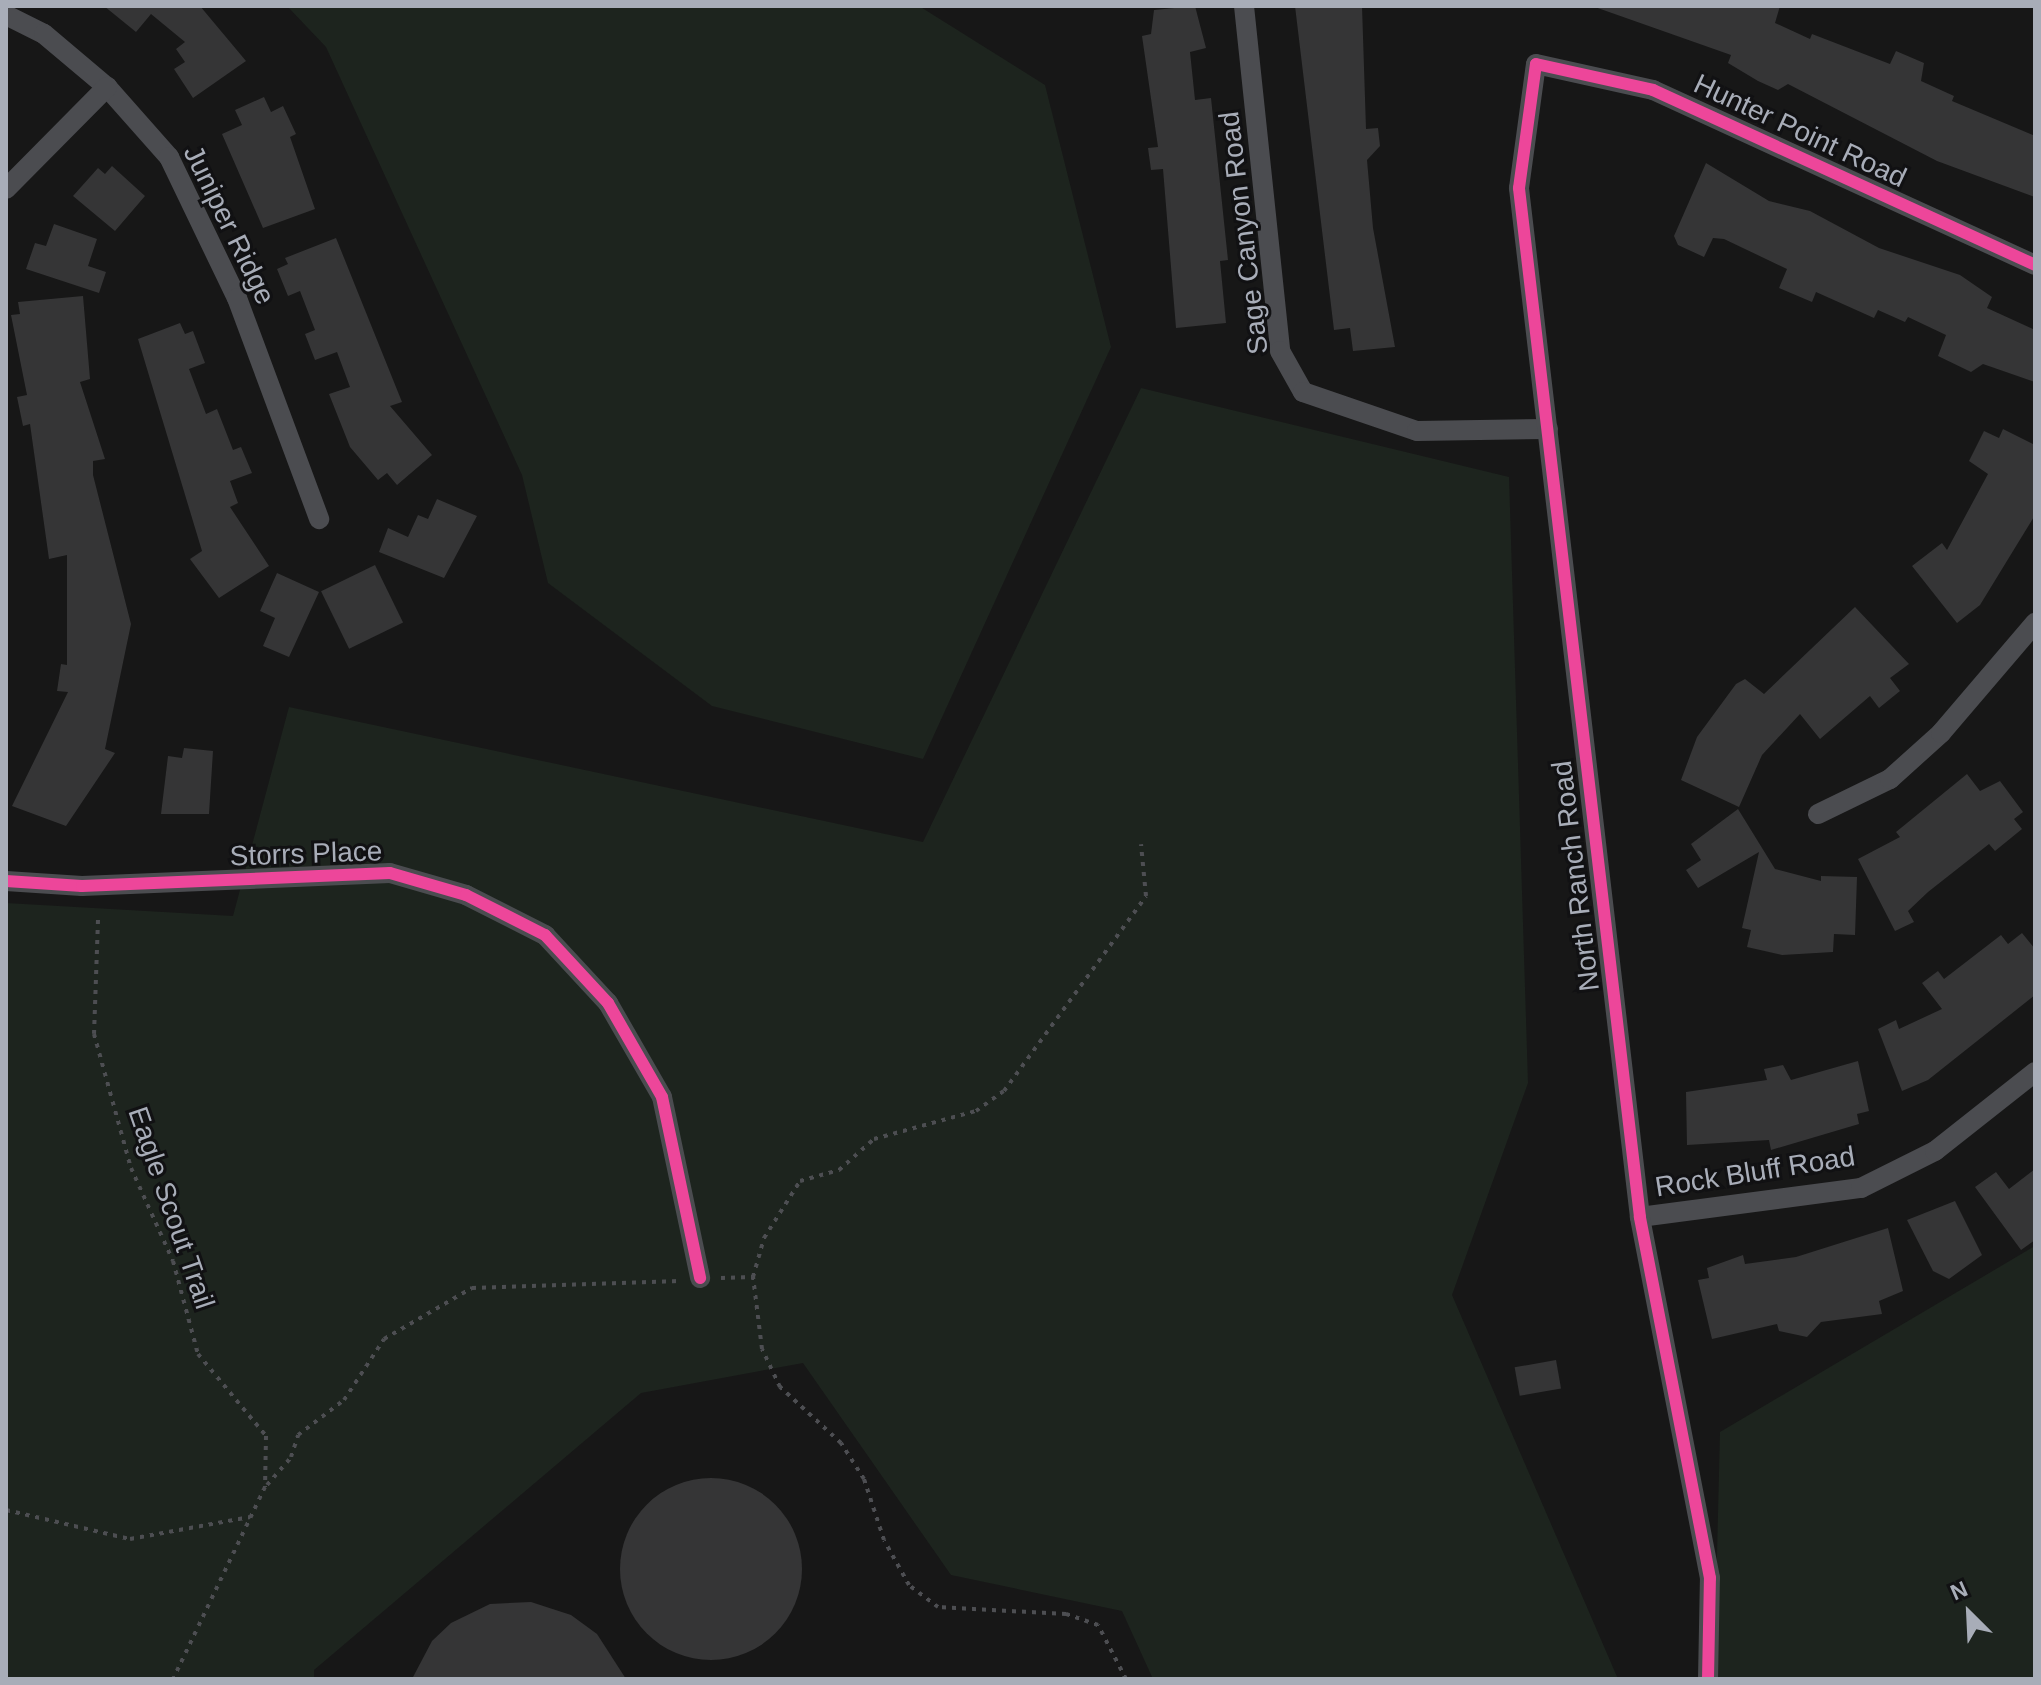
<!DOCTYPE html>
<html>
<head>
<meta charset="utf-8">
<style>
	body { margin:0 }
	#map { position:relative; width:2041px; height:1685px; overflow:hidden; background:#171717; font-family:Arial,sans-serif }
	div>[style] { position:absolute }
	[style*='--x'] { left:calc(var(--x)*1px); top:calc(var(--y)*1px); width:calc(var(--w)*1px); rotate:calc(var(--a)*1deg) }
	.green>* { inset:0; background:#1d241e }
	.building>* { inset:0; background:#353536; transform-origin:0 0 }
	.round { border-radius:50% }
	.path>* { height:4px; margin-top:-2px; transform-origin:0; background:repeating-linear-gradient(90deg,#4d4e52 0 4px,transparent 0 10px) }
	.minor>* { height:20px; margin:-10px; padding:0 10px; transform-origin:10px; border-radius:10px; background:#4b4c50 }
	.cycleway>* { height:12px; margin:-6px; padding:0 6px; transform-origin:6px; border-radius:6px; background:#ed469a }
	span { translate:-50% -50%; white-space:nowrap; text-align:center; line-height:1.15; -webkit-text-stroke:6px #111113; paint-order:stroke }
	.street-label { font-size:28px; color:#a8adb8 }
	.frame { position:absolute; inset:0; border:8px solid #a8adb8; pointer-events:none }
	.north { position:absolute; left:1929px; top:1573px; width:80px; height:80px; -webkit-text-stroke:6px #111113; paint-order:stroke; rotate:336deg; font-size:22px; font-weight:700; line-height:32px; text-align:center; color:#a8adb8 }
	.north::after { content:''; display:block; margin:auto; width:28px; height:36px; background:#a8adb8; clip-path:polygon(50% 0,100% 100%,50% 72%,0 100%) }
</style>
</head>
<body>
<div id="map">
	<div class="green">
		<i style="clip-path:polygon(287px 6px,919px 6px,1045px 85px,1111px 347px,923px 759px,712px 706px,548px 583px,522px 475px,326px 47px)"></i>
		<i style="clip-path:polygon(1141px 388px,1509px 477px,1528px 1083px,1452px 1295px,1618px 1679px,1153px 1679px,1122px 1611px,951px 1575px,803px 1363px,641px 1393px,314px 1670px,314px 1679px,6px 1679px,6px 903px,233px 916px,289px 707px,923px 842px)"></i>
		<i style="clip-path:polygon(2035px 1246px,2035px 1679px,1714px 1679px,1720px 1432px)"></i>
	</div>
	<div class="building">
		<i style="clip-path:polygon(104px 6px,200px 6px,246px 61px,193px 98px,174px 69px,185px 62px,176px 49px,185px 42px,151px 14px,136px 32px)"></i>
		<i style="clip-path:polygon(1195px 6px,1206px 48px,1190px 52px,1195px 100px,1211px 98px,1228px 260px,1220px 261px,1226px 323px,1176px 328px,1163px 169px,1151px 170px,1148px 148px,1158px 147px,1142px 36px,1151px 34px,1154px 10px)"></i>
		<i style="clip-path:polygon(1295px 6px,1362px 6px,1366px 129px,1378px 128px,1380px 146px,1367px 160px,1373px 228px,1395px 347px,1353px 351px,1350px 328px,1334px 330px)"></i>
		<i style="clip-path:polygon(1592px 6px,1780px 6px,1775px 23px,1810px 39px,1812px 34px,1890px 64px,1896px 51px,1924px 63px,1921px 81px,1954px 96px,1952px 101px,2035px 136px,2035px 197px,1937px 161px,1788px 84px,1778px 90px,1758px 81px,1728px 63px,1731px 55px)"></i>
		<i style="clip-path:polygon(264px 97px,271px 112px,283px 106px,296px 134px,290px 137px,315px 209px,263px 228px,222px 134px,242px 125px,235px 110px)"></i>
		<i style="clip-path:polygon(1706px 163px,1769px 201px,1810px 211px,1879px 248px,1960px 275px,1992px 297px,1987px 308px,2035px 330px,2035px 382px,1983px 364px,1971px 372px,1938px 356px,1946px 335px,1908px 317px,1905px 322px,1878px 310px,1874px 318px,1816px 292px,1812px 302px,1779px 288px,1787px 269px,1724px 239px,1713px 238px,1704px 257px,1678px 245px,1674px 236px)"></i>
		<i style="clip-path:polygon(112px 166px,145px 196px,115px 231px,73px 196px,98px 168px,105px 174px)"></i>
		<i style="clip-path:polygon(54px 224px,97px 239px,88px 266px,106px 272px,99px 293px,26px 269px,35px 243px,46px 246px)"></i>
		<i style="clip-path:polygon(336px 238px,402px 402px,390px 406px,432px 455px,397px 485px,387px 473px,378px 480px,350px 447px,329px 394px,350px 387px,337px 352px,315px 360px,305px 334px,315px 330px,300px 291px,288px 296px,277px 269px,288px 264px,285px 258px)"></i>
		<i style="clip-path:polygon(83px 296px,90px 379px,80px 382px,105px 459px,93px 461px,93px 475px,131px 624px,105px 749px,115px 753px,66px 826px,12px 806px,68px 692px,57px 691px,61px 664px,67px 665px,67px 555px,49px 559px,30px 424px,23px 426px,17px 397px,27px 395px,11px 315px,20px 314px,18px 302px)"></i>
		<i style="clip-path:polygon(180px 323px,185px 334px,193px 331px,205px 363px,189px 369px,206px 414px,217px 409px,233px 450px,241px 447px,252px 473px,230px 481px,238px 503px,230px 507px,269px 566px,219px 598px,190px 559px,202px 551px,138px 339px)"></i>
		<i style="clip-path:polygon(2003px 429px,2035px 445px,2035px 515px,1980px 605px,1957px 623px,1912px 566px,1942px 543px,1947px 550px,1988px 474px,1969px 461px,1984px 431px,1999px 438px)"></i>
		<i style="clip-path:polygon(437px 499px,477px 516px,444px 578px,379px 552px,388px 528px,408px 537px,418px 515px,428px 519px)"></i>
		<i style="left:375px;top:565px;width:64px;height:60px;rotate:64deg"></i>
		<i style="clip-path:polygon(277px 573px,319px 592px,289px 657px,263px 646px,275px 618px,260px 611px)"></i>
		<i style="clip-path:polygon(1855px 607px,1909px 664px,1890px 678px,1900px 691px,1879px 708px,1870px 696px,1820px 739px,1800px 714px,1762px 755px,1739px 807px,1681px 780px,1697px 737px,1736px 684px,1745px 679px,1764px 694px)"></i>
		<i style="clip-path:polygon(184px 748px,213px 751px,209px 814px,161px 814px,168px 756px,182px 758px)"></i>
		<i style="clip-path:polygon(1967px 774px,1980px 791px,2000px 781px,2023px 812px,2014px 819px,2022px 829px,1995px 851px,1989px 844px,1928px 892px,1908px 911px,1914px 922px,1895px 931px,1858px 859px,1900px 837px,1896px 832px)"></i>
		<i style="clip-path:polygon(1738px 809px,1775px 869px,1821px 881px,1821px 876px,1857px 877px,1855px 935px,1834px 934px,1833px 952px,1782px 955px,1747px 947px,1751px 930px,1742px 928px,1759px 852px,1698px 888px,1686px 870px,1701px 860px,1691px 844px)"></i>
		<i style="clip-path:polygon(2022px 933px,2035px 949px,2035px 995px,1928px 1080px,1902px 1091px,1878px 1029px,1896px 1020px,1899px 1029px,1942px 1009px,1922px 983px,1938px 971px,1944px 979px,2001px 935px,2008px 944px)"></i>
		<i style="clip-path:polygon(1858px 1061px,1869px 1111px,1857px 1114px,1859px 1124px,1771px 1150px,1769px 1140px,1687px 1145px,1686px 1092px,1767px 1080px,1764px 1069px,1783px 1065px,1791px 1080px)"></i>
		<i style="clip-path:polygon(2035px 1169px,2035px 1240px,2021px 1250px,1975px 1187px,1996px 1172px,2009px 1189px)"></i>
		<i style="clip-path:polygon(1955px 1201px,1982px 1255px,1949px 1279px,1933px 1271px,1907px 1220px)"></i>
		<i style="clip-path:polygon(1888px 1228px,1903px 1291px,1879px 1301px,1882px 1314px,1821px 1322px,1807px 1337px,1779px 1331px,1777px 1324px,1712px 1339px,1698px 1280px,1709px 1278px,1707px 1268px,1743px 1255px,1745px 1264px,1796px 1257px)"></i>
		<i style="left:1556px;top:1360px;width:29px;height:42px;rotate:80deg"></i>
		<i class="round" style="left:620px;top:1478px;width:182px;height:182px"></i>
		<i style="clip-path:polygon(531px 1602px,571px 1615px,597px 1634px,626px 1679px,412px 1679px,432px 1641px,451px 1623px,490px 1604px)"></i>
	</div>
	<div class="path">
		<i style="--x:98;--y:920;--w:114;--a:92"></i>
		<i style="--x:94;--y:1034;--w:139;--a:74.6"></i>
		<i style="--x:131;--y:1168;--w:102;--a:65.7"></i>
		<i style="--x:173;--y:1261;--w:96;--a:75"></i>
		<i style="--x:198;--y:1354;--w:107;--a:50.3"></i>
		<i style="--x:266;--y:1436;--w:51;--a:91.1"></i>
		<i style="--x:265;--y:1487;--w:213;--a:115.6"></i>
		<i style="--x:721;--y:1278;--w:31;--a:-2"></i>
		<i style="--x:267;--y:1485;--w:37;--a:-49"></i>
		<i style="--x:291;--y:1457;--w:23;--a:-72"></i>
		<i style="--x:298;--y:1435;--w:58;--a:-37.3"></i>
		<i style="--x:344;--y:1400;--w:73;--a:-56.7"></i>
		<i style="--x:384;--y:1339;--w:102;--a:-30.1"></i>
		<i style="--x:472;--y:1288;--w:208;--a:-1.9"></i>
		<i style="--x:6;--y:1510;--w:127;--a:13.2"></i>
		<i style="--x:130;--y:1539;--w:122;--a:-10.4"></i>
		<i style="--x:1126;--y:1679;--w:61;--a:-117.4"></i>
		<i style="--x:1098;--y:1625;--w:34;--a:-161"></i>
		<i style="--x:1066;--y:1614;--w:128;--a:-176.9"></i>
		<i style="--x:938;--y:1607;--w:36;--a:-143"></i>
		<i style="--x:909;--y:1585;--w:51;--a:-119.1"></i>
		<i style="--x:884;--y:1540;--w:64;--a:-108.2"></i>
		<i style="--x:864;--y:1479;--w:43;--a:-122.6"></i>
		<i style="--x:841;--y:1443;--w:83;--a:-137.4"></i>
		<i style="--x:780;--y:1387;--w:42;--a:-115.3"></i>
		<i style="--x:762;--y:1349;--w:73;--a:-97.1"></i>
		<i style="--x:753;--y:1277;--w:41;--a:-74.2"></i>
		<i style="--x:764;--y:1238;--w:67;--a:-57.7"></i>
		<i style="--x:800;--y:1181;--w:41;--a:-15.8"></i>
		<i style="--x:839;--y:1170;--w:47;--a:-41.5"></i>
		<i style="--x:874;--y:1139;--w:106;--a:-15.4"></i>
		<i style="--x:976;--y:1111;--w:34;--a:-36"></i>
		<i style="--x:1004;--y:1091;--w:241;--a:-53.9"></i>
		<i style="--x:1146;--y:896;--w:52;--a:-95.5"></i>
	</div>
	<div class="minor">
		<i style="--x:1244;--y:6;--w:347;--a:84"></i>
		<i style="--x:1280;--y:351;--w:47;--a:60.7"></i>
		<i style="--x:1303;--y:392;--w:120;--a:18.9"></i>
		<i style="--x:1417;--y:431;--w:131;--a:-0.9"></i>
		<i style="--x:6;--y:15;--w:42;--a:26.6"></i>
		<i style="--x:44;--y:34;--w:82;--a:40.1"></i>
		<i style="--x:107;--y:87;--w:94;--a:48.5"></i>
		<i style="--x:169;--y:157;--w:157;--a:64.3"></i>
		<i style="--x:237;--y:298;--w:236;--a:69.6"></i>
		<i style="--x:6;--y:189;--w:144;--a:-45.3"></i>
		<i style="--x:1818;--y:814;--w:80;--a:-25.9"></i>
		<i style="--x:1890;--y:779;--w:69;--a:-42"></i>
		<i style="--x:1941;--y:733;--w:145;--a:-49.5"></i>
		<i style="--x:6;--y:881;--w:76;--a:3.8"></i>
		<i style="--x:82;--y:886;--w:308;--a:-2.4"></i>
		<i style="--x:390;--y:873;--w:79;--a:16.1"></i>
		<i style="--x:466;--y:895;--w:89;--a:26.9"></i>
		<i style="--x:545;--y:935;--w:93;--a:47.2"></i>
		<i style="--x:608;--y:1003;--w:108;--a:60.1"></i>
		<i style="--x:662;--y:1097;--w:185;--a:78.1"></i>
		<i style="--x:1640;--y:1217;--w:223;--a:-7.5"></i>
		<i style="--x:1861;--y:1188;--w:83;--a:-26.6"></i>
		<i style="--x:1935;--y:1151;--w:127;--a:-38.3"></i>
		<i style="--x:1708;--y:1679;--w:101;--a:-88.9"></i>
		<i style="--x:1710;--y:1578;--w:368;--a:-101"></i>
		<i style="--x:1640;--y:1217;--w:1036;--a:-96.71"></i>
		<i style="--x:1519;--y:188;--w:125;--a:-82.2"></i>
		<i style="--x:1536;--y:64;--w:120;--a:12.5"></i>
		<i style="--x:1653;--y:90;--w:420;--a:24.6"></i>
	</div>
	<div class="cycleway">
		<i style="--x:6;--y:881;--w:76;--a:3.8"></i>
		<i style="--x:82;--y:886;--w:308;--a:-2.4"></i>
		<i style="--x:390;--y:873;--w:79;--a:16.1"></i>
		<i style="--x:466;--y:895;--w:89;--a:26.9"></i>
		<i style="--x:545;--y:935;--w:93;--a:47.2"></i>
		<i style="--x:608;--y:1003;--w:108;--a:60.1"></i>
		<i style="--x:662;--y:1097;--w:185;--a:78.1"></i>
		<i style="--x:1708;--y:1679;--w:101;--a:-88.9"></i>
		<i style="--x:1710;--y:1578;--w:368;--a:-101"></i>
		<i style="--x:1640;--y:1217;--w:1036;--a:-96.71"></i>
		<i style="--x:1519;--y:188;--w:125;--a:-82.2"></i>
		<i style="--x:1536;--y:64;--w:120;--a:12.5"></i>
		<i style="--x:1653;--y:90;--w:420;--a:24.6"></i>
	</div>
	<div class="street-label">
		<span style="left:1800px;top:131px;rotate:25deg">Hunter Point Road</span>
		<span style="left:229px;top:225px;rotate:64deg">Juniper Ridge</span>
		<span style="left:1244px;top:233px;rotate:-97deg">Sage Canyon Road</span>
		<span style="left:306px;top:854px;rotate:-2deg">Storrs Place</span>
		<span style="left:1576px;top:876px;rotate:-97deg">North Ranch Road</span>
		<span style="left:1755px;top:1172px;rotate:-9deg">Rock Bluff Road</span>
		<span style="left:171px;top:1208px;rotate:71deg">Eagle Scout Trail</span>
	</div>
	<div class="frame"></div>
	<div class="north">N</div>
</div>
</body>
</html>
